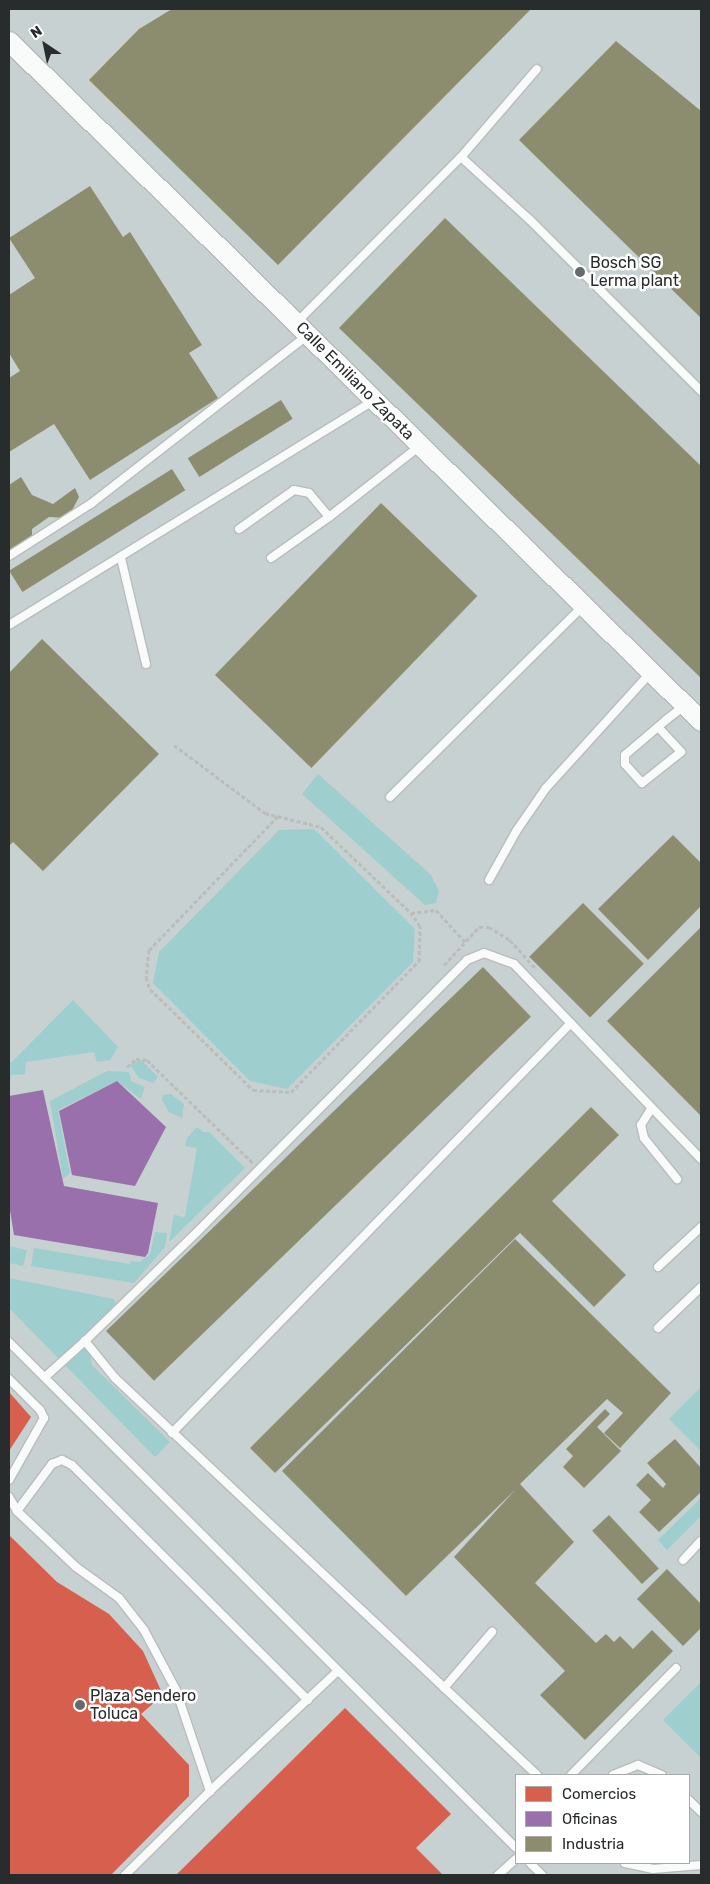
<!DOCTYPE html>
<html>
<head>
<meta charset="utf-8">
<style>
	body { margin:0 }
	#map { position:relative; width:710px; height:1884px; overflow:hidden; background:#dadede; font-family:Rubik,sans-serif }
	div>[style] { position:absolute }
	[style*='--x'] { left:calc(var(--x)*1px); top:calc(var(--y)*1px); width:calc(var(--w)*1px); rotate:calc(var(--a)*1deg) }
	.built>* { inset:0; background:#c7d1d1 }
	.green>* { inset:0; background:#9ececd }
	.shops>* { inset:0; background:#d6604d }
	.offices>* { inset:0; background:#9970ab }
	.industry>* { inset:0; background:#8c8c6e; transform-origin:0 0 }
	.path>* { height:3px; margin-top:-1.5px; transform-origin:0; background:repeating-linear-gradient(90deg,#bbbcbc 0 4px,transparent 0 6.5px) }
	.roads { filter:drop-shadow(1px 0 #b9bcbc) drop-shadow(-1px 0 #b9bcbc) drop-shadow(0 1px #b9bcbc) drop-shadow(0 -1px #b9bcbc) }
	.service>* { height:8px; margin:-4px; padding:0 4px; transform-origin:4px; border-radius:4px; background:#f9fafa }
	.tertiary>* { height:19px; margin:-9.5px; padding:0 9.5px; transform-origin:9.5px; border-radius:9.5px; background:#f9fafa }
	.dots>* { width:14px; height:14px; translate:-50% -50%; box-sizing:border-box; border:2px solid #fff; border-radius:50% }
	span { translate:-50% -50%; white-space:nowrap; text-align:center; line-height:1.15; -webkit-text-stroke:5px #fff; paint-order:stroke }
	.poi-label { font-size:16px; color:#292c2c }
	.left { translate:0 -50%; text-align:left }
	.street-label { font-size:16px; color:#292c2c }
	.frame { position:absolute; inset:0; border:10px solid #292c2c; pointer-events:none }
	.legend { position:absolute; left:515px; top:1774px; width:175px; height:90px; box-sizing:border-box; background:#fff; border:1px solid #a9abab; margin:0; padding:6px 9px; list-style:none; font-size:15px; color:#292c2c }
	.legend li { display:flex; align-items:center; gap:10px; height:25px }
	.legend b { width:25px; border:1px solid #a9abab }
	.north { position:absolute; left:20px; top:20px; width:50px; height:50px; -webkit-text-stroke:4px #fff; paint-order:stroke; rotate:326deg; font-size:14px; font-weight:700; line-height:20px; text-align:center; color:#292c2c }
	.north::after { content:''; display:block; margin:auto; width:18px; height:22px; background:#292c2c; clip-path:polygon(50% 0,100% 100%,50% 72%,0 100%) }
</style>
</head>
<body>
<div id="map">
	<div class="built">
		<i style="clip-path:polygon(evenodd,9px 9px,701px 9px,701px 1875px,9px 1875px,9px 9px,516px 1775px,689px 1775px,689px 1863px,516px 1863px,516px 1775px)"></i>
	</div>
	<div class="green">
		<i style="clip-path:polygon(318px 774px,431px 875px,439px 891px,436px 903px,425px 905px,302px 794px)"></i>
		<i style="clip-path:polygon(314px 829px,415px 929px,413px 962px,287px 1089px,250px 1081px,153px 983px,159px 952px,279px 830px)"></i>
		<i style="clip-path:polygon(73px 1000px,118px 1047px,110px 1060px,97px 1062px,94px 1052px,26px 1062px,25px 1074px,11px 1075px,9px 1085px,9px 1065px)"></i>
		<i style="clip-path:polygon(141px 1060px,158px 1077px,153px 1083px,139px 1078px,130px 1065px)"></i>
		<i style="clip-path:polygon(107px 1071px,129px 1072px,131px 1081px,145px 1087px,141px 1099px,117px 1081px,58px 1110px,70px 1173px,63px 1179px,50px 1101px)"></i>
		<i style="clip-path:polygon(171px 1094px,184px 1104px,182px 1118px,169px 1112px,162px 1100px,163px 1095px)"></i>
		<i style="clip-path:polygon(197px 1127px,203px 1132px,209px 1132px,245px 1168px,169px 1242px,174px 1215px,185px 1217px,197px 1148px,185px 1146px,187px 1138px)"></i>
		<i style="clip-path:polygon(155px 1232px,167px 1233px,165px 1247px,134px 1283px,31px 1266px,34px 1248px,130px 1264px,131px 1261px,140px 1262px,150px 1254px)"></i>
		<i style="clip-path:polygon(9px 1246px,27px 1250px,23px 1266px,9px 1263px)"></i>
		<i style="clip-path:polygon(9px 1278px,114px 1299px,117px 1306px,93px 1336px,90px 1352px,92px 1365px,170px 1442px,155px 1457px,9px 1308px)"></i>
		<i style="clip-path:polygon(701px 1387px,701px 1451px,669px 1419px)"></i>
		<i style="clip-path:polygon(701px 1498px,701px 1516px,667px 1550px,658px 1540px)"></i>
		<i style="clip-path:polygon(701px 1682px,701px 1758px,663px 1720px)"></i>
	</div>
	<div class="shops">
		<i style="clip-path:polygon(9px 1392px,31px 1417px,9px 1451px)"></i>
		<i style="clip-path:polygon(9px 1535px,57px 1582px,109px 1614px,143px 1651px,163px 1695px,141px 1714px,189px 1765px,189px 1796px,111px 1875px,9px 1875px)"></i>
		<i style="clip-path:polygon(345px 1708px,451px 1814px,416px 1848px,443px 1875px,176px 1875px)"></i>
	</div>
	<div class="offices">
		<i style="clip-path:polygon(117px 1081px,166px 1127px,135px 1186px,72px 1175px,59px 1111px)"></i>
		<i style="clip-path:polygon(43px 1090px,64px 1186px,158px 1203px,148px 1253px,145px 1257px,14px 1235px,9px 1204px,9px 1096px)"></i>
	</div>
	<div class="industry">
		<i style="clip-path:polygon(172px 9px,531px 9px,278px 265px,89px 80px,139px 29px)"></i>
		<i style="clip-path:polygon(616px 41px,701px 111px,701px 318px,519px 140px)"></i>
		<i style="clip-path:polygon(90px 186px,123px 237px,130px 232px,202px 345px,189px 353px,218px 398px,90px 480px,54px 424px,9px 452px,9px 378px,20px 371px,9px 353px,9px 295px,35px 278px,9px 238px)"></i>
		<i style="clip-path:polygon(445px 218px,701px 466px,701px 678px,339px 328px)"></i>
		<i style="left:281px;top:400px;width:22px;height:110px;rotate:58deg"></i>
		<i style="left:172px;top:469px;width:25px;height:192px;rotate:58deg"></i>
		<i style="clip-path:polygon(21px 477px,32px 495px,53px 504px,75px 488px,79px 497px,68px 518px,49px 517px,32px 529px,32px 538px,9px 551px,9px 485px)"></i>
		<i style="left:381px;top:503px;width:134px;height:239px;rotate:44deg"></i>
		<i style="clip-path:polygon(42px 639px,159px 754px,43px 871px,13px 842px,9px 846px,9px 673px)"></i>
		<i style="clip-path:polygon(673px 835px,701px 863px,701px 906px,648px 960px,598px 909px)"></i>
		<i style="left:583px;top:903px;width:86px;height:76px;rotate:45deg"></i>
		<i style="clip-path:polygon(701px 927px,701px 1116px,607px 1021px)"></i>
		<i style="left:483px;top:967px;width:69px;height:524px;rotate:46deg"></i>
		<i style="clip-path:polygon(591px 1107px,619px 1135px,552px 1201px,626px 1275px,594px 1307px,520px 1233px,275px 1473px,250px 1448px)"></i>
		<i style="clip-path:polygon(515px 1239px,671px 1393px,620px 1448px,604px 1433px,623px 1413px,607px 1399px,520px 1484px,574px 1542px,535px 1583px,596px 1643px,606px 1634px,614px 1642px,620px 1636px,633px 1649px,652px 1630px,673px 1651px,585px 1740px,540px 1695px,565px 1671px,454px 1557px,515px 1490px,406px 1596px,282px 1471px)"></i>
		<i style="clip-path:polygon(605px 1409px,610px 1414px,597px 1427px,621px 1451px,584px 1488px,563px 1467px,573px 1456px,566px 1449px)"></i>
		<i style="clip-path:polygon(675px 1439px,701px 1468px,701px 1492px,659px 1532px,639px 1512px,651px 1500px,636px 1485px,648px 1473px,663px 1488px,666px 1484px,647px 1463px)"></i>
		<i style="left:609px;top:1515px;width:73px;height:23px;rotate:47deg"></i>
		<i style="clip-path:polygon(667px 1569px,701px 1604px,701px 1628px,683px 1646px,637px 1599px)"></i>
	</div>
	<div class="path">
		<i style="--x:174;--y:745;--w:114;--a:36.8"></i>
		<i style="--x:265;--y:813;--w:58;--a:14"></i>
		<i style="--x:321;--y:827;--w:124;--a:43.7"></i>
		<i style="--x:411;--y:913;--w:25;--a:-7"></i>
		<i style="--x:436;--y:910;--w:43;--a:47.8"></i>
		<i style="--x:278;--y:816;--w:186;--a:133.9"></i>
		<i style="--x:149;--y:950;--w:27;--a:96"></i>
		<i style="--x:146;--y:977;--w:13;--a:72"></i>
		<i style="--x:150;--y:989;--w:144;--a:44.4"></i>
		<i style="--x:253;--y:1090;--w:38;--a:3"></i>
		<i style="--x:291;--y:1092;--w:183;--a:-45.7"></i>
		<i style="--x:419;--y:961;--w:35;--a:-88"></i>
		<i style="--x:420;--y:926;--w:16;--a:-125"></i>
		<i style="--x:444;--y:965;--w:52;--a:-47.4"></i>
		<i style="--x:479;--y:927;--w:10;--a:0"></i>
		<i style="--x:489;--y:927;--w:25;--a:32"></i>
		<i style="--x:510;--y:940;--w:38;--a:48"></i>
		<i style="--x:127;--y:1067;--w:12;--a:-42"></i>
		<i style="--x:136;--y:1059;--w:11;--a:5"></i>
		<i style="--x:147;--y:1060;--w:148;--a:44.2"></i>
	</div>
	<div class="roads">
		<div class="service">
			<i style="--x:461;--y:157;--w:93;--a:42.4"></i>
			<i style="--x:530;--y:220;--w:242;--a:45"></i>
			<i style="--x:296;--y:323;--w:234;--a:-45.2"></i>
			<i style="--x:461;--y:157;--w:116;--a:-49.2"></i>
			<i style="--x:329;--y:517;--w:115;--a:-38"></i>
			<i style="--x:239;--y:529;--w:67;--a:-35.3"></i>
			<i style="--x:294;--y:490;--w:15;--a:11"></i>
			<i style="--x:309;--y:493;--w:31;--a:50"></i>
			<i style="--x:329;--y:517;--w:71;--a:144.7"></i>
			<i style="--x:9;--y:556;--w:98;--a:-32.6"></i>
			<i style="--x:92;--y:503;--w:274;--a:-37.9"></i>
			<i style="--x:121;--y:558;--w:109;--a:76.7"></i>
			<i style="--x:9;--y:625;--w:427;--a:-31.6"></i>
			<i style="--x:658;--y:727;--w:34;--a:47"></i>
			<i style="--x:681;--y:752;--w:50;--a:141.5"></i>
			<i style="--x:642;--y:783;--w:25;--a:-132"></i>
			<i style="--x:625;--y:764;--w:9;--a:-90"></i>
			<i style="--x:625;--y:755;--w:54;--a:-40.5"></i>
			<i style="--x:666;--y:720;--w:24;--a:-38"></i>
			<i style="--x:390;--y:797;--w:272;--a:-44.7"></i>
			<i style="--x:489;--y:880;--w:57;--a:-60.8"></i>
			<i style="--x:517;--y:830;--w:51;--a:-55.4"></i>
			<i style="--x:546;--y:788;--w:156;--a:-47.8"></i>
			<i style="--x:651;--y:1109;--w:19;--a:122"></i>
			<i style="--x:641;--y:1125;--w:13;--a:77"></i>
			<i style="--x:644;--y:1138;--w:53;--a:51.2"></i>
			<i style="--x:658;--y:1267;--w:59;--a:-42.9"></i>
			<i style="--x:658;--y:1328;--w:59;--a:-43.6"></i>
			<i style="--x:9;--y:1342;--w:716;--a:44.94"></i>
			<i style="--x:45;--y:1377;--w:54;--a:-42"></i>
			<i style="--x:9;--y:1379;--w:44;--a:45"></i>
			<i style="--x:40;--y:1410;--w:9;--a:63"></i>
			<i style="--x:44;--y:1418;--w:71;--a:119.4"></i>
			<i style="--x:172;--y:1433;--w:572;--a:-45.78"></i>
			<i style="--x:9;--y:1497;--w:16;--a:60"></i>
			<i style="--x:17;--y:1511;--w:81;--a:43.5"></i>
			<i style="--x:76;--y:1567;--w:53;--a:35.8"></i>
			<i style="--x:119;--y:1598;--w:41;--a:52"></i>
			<i style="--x:144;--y:1630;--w:68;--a:61.9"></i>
			<i style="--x:176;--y:1690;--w:107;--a:71.4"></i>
			<i style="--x:210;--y:1791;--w:120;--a:135.3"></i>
			<i style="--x:17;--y:1511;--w:59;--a:-53.3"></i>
			<i style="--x:52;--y:1464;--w:11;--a:-22"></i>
			<i style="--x:62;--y:1460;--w:11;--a:27"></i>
			<i style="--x:72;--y:1465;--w:333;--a:44.9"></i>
			<i style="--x:683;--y:1560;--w:26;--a:-47"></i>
			<i style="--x:444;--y:1688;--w:74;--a:-49.4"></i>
			<i style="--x:537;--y:1775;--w:579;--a:-136.75"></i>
			<i style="--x:115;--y:1378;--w:48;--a:-129"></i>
			<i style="--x:85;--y:1341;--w:159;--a:-44.2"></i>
			<i style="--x:199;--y:1230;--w:380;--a:-45.2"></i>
			<i style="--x:467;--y:960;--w:18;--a:-22"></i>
			<i style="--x:484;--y:953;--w:32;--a:20"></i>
			<i style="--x:514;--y:964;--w:270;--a:46.2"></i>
			<i style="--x:571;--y:1775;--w:150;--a:-45.5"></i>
			<i style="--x:613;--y:1775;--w:27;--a:-22"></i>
			<i style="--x:638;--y:1765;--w:26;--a:23"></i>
			<i style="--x:210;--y:1791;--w:175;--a:-43.2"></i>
			<i style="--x:689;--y:1800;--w:17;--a:45"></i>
			<i style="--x:530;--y:1863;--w:17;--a:45"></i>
			<i style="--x:625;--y:1863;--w:29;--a:12"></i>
			<i style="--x:653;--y:1869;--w:48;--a:-4.8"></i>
			<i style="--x:498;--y:1875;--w:24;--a:-42"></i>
		</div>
		<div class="tertiary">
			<i style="--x:9;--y:41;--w:970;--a:44.5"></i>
		</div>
	</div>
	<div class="dots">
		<i style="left:580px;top:272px;background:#676a6a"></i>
		<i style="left:80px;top:1705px;background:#676a6a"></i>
	</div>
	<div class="poi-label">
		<span class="left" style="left:590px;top:272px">Bosch SG<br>Lerma plant</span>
		<span class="left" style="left:90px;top:1705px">Plaza Sendero<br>Toluca</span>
	</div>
	<div class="street-label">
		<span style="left:355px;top:381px;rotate:45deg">Calle Emiliano Zapata</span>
	</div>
	<div class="frame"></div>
	<ul class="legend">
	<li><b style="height:14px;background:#d6604d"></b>Comercios</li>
	<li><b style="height:14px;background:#9970ab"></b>Oficinas</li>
	<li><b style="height:14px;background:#8c8c6e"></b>Industria</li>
	</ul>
	<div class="north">N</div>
</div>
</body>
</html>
